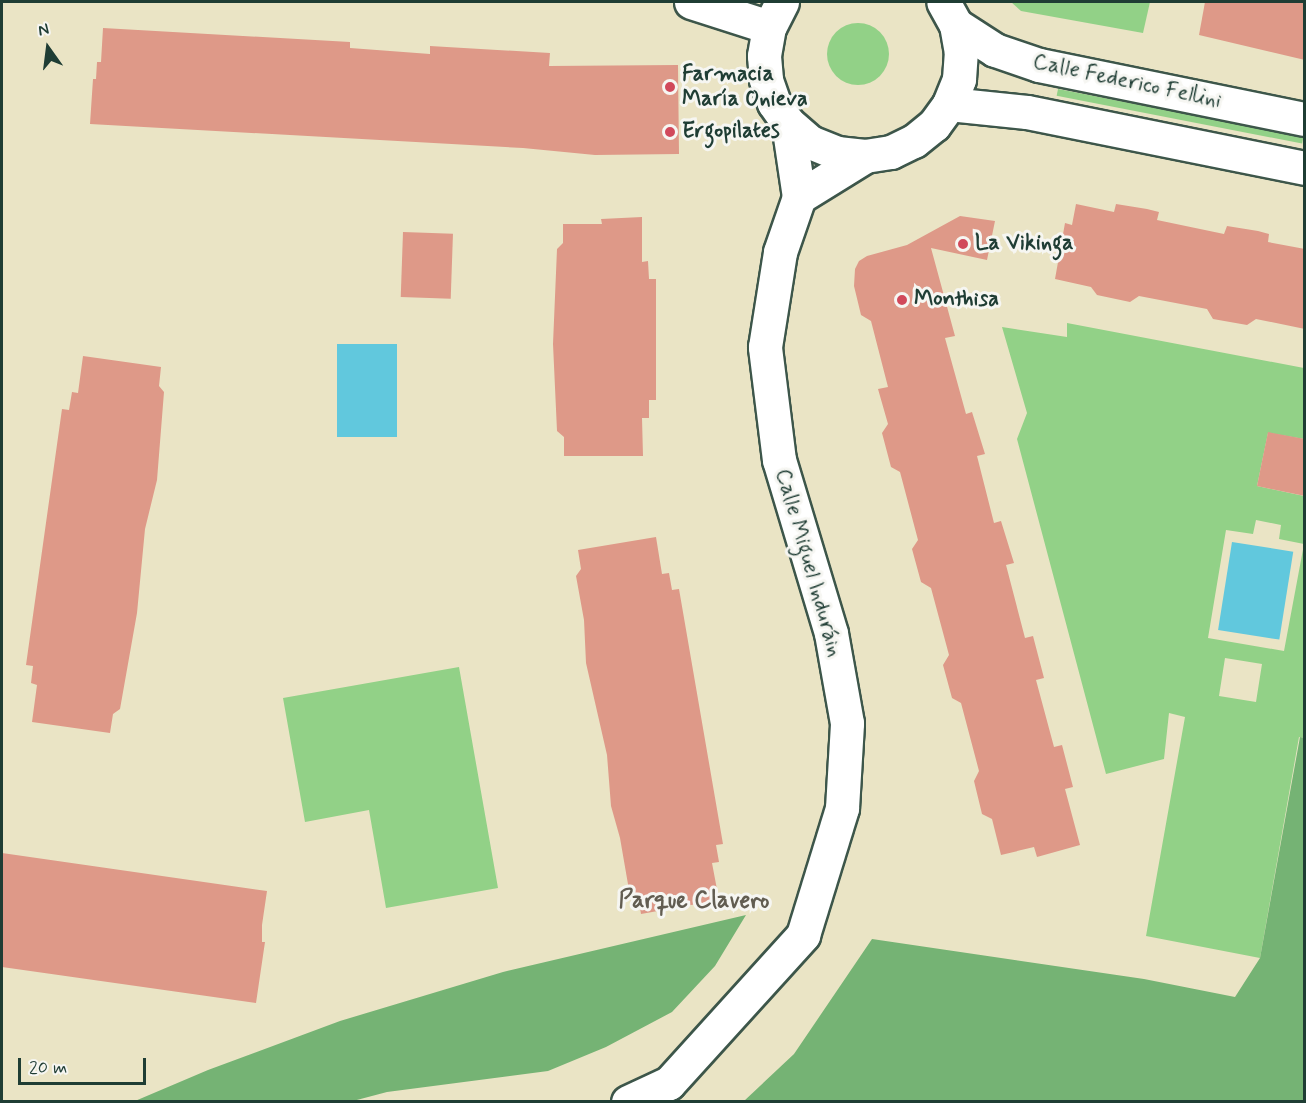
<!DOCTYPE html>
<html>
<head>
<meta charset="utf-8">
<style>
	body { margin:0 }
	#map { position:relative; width:1306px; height:1103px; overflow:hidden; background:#eae4c5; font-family:Mynerve,sans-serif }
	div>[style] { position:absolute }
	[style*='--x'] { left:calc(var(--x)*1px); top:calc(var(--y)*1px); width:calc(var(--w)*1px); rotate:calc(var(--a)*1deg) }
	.green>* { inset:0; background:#92d187; transform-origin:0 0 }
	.round { border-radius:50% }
	.forest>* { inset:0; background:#75b374 }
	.water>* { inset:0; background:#61c8dd; transform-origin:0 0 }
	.building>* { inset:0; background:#de9988; transform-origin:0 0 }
	.roads { filter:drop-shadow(2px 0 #3d564a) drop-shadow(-2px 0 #3d564a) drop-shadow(0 2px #3d564a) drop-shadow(0 -2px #3d564a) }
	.minor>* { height:33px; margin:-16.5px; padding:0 16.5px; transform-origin:16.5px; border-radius:16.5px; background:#fff }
	.tertiary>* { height:33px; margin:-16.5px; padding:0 16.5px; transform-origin:16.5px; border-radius:16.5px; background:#fff }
	.dots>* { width:16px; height:16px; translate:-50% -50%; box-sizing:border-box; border:3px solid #f6f6f2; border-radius:50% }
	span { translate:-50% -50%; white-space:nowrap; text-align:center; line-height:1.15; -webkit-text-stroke:6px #f6f6f2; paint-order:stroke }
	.poi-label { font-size:22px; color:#1f3d34; font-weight:700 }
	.left { translate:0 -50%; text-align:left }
	.street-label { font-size:22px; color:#1f3d34 }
	.neighbourhood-label { font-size:24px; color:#625d51; font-weight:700 }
	.frame { position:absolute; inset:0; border:3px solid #1f3d34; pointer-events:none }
	.north { position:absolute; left:18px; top:18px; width:60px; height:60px; -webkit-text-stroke:4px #f6f6f2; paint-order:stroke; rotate:346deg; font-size:16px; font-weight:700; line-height:24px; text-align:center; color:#1f3d34 }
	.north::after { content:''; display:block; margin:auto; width:21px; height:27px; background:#1f3d34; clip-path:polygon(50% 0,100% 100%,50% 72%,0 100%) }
	.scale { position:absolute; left:18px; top:1058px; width:128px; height:27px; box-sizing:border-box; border:3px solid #1f3d34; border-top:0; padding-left:8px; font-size:18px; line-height:21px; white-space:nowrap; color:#1f3d34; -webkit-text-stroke:4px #f6f6f2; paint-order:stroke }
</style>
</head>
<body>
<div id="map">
	<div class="green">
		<i style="clip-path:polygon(1011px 2px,1150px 2px,1143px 33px,1021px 11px)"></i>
		<i class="round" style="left:827px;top:23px;width:62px;height:62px"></i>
		<i style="left:1058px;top:89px;width:250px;height:7px;rotate:11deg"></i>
		<i style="clip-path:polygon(evenodd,1067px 323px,1304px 368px,1304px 439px,1268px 433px,1257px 486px,1304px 496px,1304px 738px,1299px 737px,1260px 958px,1146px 936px,1185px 717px,1169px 713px,1164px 759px,1106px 774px,1017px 439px,1027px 413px,1002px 327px,1067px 337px,1067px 323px,1256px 520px,1281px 525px,1279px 539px,1304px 544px,1284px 651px,1208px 638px,1226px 530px,1253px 534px,1256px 520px,1067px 323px,1225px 658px,1262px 664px,1256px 702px,1219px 696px,1225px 658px)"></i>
		<i style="clip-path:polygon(459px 667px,498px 888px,386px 908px,369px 810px,305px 822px,283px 698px)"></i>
	</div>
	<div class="forest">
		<i style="clip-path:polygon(1300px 737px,1304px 738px,1304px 1101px,744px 1101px,794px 1054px,872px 939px,1144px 979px,1235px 997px,1260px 958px)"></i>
		<i style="clip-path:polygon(746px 915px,715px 966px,672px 1012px,606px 1047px,548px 1071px,387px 1092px,353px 1101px,135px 1101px,208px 1070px,340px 1021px,503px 972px)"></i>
	</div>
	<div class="water">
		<i style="left:337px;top:344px;width:60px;height:93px"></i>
		<i style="left:1232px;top:542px;width:62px;height:89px;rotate:9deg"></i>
	</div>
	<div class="building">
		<i style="clip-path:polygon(1205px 2px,1305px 2px,1305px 60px,1199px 35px)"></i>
		<i style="clip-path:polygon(103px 28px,350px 42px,350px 48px,430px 54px,430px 46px,550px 53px,549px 66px,678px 65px,679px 154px,595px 155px,523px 148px,90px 124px,93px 79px,96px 79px,97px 62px,101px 62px)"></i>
		<i style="clip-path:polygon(1076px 204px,1114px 212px,1116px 204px,1147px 209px,1159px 212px,1157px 220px,1224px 234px,1227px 226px,1258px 231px,1269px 234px,1268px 242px,1305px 249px,1305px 329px,1256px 319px,1247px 325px,1213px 319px,1207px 309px,1139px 296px,1130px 302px,1097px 295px,1091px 287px,1055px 279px,1065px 223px,1072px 225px)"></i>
		<i style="clip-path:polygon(960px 216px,995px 221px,987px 260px,931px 248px,955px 336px,945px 338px,966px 414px,972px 412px,985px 454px,977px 456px,994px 523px,1001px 521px,1014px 563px,1006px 565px,1025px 638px,1033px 636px,1044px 678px,1036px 680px,1054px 747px,1062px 745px,1073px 787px,1065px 789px,1080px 845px,1037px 857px,1034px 847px,1001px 855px,992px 819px,982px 814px,974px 781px,979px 771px,961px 703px,952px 698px,943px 665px,949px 655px,931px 588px,921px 582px,912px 549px,918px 540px,900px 472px,891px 467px,882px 433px,888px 424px,878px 389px,888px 387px,871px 321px,861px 315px,854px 286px,855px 269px,859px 261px,867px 256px,907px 245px)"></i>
		<i style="clip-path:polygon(642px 217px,642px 262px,648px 261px,649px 279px,656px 279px,656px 400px,649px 400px,649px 418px,642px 418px,643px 456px,564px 456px,564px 437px,557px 431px,553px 344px,557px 249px,563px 243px,563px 224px,602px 224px,601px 219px)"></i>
		<i style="left:403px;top:232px;width:50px;height:65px;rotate:2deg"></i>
		<i style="clip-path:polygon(83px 356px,161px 367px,159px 386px,164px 392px,157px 480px,145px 529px,137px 613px,120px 709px,113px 714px,110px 733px,32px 722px,37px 685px,31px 683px,33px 666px,26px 665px,62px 409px,69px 410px,72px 392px,78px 393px)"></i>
		<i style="clip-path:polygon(1268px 432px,1305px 439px,1305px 496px,1257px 486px)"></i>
		<i style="clip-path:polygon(656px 537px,662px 574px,669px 573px,672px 590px,679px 589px,723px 844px,716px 845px,719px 862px,712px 863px,719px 900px,641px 914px,638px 896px,629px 890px,620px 838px,611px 806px,607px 755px,586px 663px,584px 620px,576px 576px,581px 569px,578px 550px)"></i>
		<i style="clip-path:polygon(2px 853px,267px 891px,262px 925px,262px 942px,265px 942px,256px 1003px,2px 967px)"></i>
	</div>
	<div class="roads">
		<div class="minor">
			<i style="--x:691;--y:2;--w:82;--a:17.8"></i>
		</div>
		<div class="tertiary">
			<i style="--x:782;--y:2;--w:28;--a:117"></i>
			<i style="--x:769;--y:27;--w:29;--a:100"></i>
			<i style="--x:764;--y:56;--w:24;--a:85"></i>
			<i style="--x:766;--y:80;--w:24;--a:71"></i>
			<i style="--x:774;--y:103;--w:24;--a:55"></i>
			<i style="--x:788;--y:123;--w:29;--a:41"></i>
			<i style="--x:810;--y:142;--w:29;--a:22"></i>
			<i style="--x:837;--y:153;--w:28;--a:6"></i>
			<i style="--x:865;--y:156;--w:26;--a:-9"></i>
			<i style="--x:891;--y:152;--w:25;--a:-26"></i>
			<i style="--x:914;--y:141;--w:26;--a:-39"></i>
			<i style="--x:934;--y:125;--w:26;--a:-54"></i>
			<i style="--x:949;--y:104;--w:27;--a:-68"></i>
			<i style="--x:959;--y:79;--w:26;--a:-86"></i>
			<i style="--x:961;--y:53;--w:28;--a:-100"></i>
			<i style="--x:956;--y:25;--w:26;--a:-119"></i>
			<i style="--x:956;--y:25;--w:46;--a:32.7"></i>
			<i style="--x:995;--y:50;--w:46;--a:18.8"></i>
			<i style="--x:1039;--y:65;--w:270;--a:11.5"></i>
			<i style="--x:949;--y:104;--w:78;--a:5.9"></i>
			<i style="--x:1027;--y:112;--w:283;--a:11.4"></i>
			<i style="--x:799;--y:197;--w:78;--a:-31.8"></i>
			<i style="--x:628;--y:1102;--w:45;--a:-24.9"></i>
			<i style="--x:669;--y:1083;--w:200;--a:-47.8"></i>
			<i style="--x:803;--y:935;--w:133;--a:-72.9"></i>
			<i style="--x:842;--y:808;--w:85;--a:-86.6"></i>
			<i style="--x:847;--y:723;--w:91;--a:-100.1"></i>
			<i style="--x:831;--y:633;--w:181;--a:-106.7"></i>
			<i style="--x:779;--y:460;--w:114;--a:-97.1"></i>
			<i style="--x:765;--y:347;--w:96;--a:-81"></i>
			<i style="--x:780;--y:252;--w:58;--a:-70.9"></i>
			<i style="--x:799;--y:197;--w:75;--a:-98.5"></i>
		</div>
	</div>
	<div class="dots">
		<i style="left:670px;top:87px;background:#d1495b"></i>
		<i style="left:670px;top:132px;background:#d1495b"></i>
		<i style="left:963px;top:244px;background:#d1495b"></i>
		<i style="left:902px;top:300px;background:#d1495b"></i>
	</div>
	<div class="poi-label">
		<span class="left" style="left:682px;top:87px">Farmacia<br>María Onieva</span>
		<span class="left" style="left:682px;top:132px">Ergopilates</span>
		<span class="left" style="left:975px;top:244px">La Vikinga</span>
		<span class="left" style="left:914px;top:300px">Monthisa</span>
	</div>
	<div class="street-label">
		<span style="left:1127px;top:82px;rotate:12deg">Calle Federico Fellini</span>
		<span style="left:808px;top:563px;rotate:74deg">Calle Miguel Induráin</span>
	</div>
	<div class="neighbourhood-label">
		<span style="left:694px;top:901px">Parque Clavero</span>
	</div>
	<div class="frame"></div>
	<div class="north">N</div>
	<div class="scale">20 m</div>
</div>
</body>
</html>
